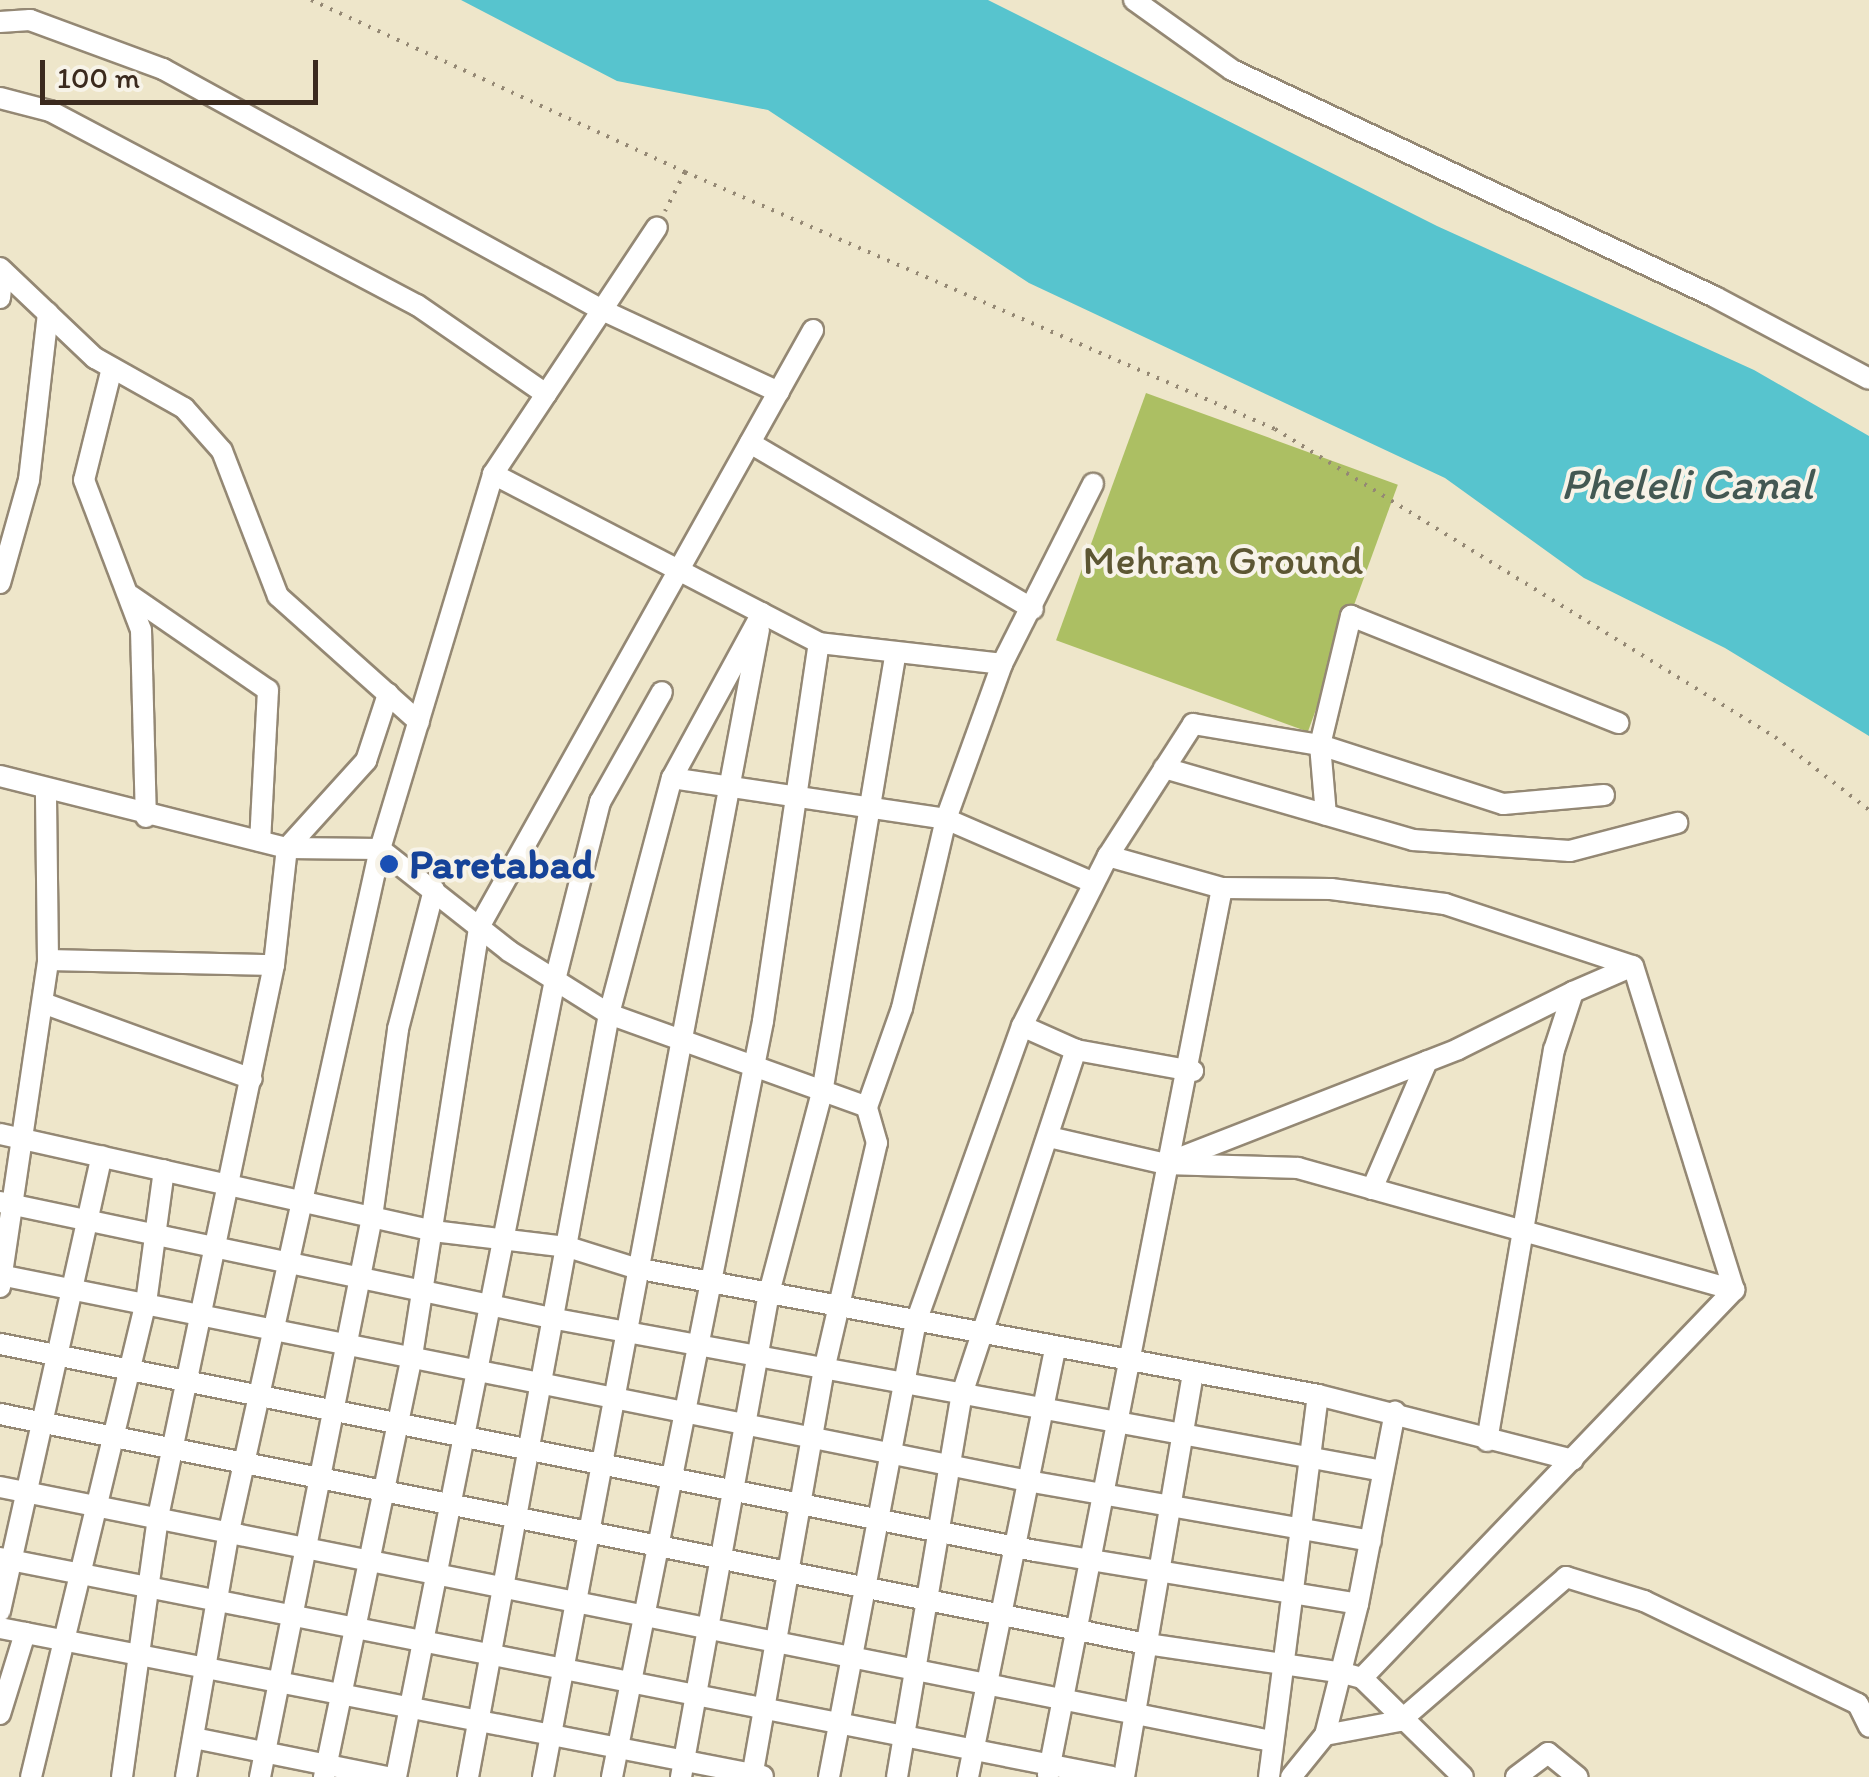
<!DOCTYPE html>
<html>
<head>
<meta charset="utf-8">
<style>
	body { margin:0 }
	#map { position:relative; width:1869px; height:1777px; overflow:hidden; background:#eee6ca; font-family:Itim,sans-serif }
	div>[style] { position:absolute }
	[style*='--x'] { left:calc(var(--x)*1px); top:calc(var(--y)*1px); width:calc(var(--w)*1px); rotate:calc(var(--a)*1deg) }
	.green>* { inset:0; background:#acbf63; transform-origin:0 0 }
	.water>* { inset:0; background:#57c4ce }
	.path>* { height:4px; margin-top:-2px; transform-origin:0; background:repeating-linear-gradient(90deg,#948874 0 2.5px,transparent 0 10.5px) }
	.roads { filter:drop-shadow(2px 0 #948874) drop-shadow(-2px 0 #948874) drop-shadow(0 2px #948874) drop-shadow(0 -2px #948874) }
	.street>* { height:20px; margin:-10px; padding:0 10px; transform-origin:10px; border-radius:10px; background:#fff }
	.dots>* { width:28px; height:28px; translate:-50% -50%; box-sizing:border-box; border:5px solid #f7f3e8; border-radius:50% }
	span { translate:-50% -50%; white-space:nowrap; text-align:center; line-height:1.15; -webkit-text-stroke:8px #f7f3e8; paint-order:stroke }
	.park-label { font-size:42px; color:#5d5733 }
	.transit-label { font-size:42px; color:#164399; font-weight:700 }
	.left { translate:0 -50%; text-align:left }
	.water-label { font-size:45px; color:#435853; font-style:italic }
	.scale { position:absolute; left:40px; top:60px; width:278px; height:45px; box-sizing:border-box; border:5px solid #3b2a1e; border-top:0; padding-left:12px; font-size:30px; line-height:35px; white-space:nowrap; color:#3b2a1e; -webkit-text-stroke:8px #f7f3e8; paint-order:stroke }
</style>
</head>
<body>
<div id="map">
	<div class="green">
		<i style="left:1146px;top:393px;width:268px;height:263px;rotate:20deg"></i>
	</div>
	<div class="water">
		<i style="clip-path:polygon(461px 0,988px 0,1437px 226px,1754px 370px,1869px 436px,1869px 736px,1725px 648px,1584px 578px,1445px 478px,1029px 283px,768px 110px,617px 81px)"></i>
	</div>
	<div class="path">
		<i style="--x:311;--y:0;--w:412;--a:24.7"></i>
		<i style="--x:685;--y:172;--w:44;--a:117.1"></i>
		<i style="--x:685;--y:172;--w:644;--a:23.54"></i>
		<i style="--x:1275;--y:429;--w:587;--a:31.63"></i>
		<i style="--x:1775;--y:737;--w:119;--a:37.8"></i>
	</div>
	<div class="roads">
		<div class="street">
			<i style="--x:1134;--y:0;--w:120;--a:35.5"></i>
			<i style="--x:1232;--y:70;--w:534;--a:25.17"></i>
			<i style="--x:1715;--y:297;--w:174;--a:28"></i>
			<i style="--x:0;--y:22;--w:30;--a:-4"></i>
			<i style="--x:30;--y:20;--w:142;--a:20.2"></i>
			<i style="--x:163;--y:69;--w:501;--a:28.77"></i>
			<i style="--x:602;--y:310;--w:195;--a:24.9"></i>
			<i style="--x:0;--y:98;--w:52;--a:14.6"></i>
			<i style="--x:50;--y:111;--w:415;--a:27.9"></i>
			<i style="--x:417;--y:305;--w:157;--a:34.6"></i>
			<i style="--x:0;--y:268;--w:131;--a:43.5"></i>
			<i style="--x:95;--y:358;--w:102;--a:29.3"></i>
			<i style="--x:184;--y:408;--w:57;--a:48.5"></i>
			<i style="--x:222;--y:451;--w:155;--a:68.9"></i>
			<i style="--x:278;--y:596;--w:189;--a:41.8"></i>
			<i style="--x:0;--y:298;--w:27;--a:-84"></i>
			<i style="--x:112;--y:368;--w:115;--a:104"></i>
			<i style="--x:84;--y:480;--w:160;--a:69.2"></i>
			<i style="--x:141;--y:630;--w:187;--a:88.5"></i>
			<i style="--x:750;--y:443;--w:328;--a:30.4"></i>
			<i style="--x:493;--y:474;--w:296;--a:-56.4"></i>
			<i style="--x:0;--y:583;--w:107;--a:-74.3"></i>
			<i style="--x:29;--y:480;--w:168;--a:-83.5"></i>
			<i style="--x:131;--y:596;--w:166;--a:34.5"></i>
			<i style="--x:268;--y:690;--w:151;--a:93"></i>
			<i style="--x:1164;--y:768;--w:259;--a:16.1"></i>
			<i style="--x:1413;--y:840;--w:157;--a:4"></i>
			<i style="--x:1570;--y:851;--w:111;--a:-14.7"></i>
			<i style="--x:0;--y:776;--w:296;--a:14.1"></i>
			<i style="--x:287;--y:848;--w:93;--a:0.6"></i>
			<i style="--x:380;--y:849;--w:164;--a:38.3"></i>
			<i style="--x:509;--y:951;--w:118;--a:32.2"></i>
			<i style="--x:609;--y:1014;--w:274;--a:19.8"></i>
			<i style="--x:672;--y:778;--w:277;--a:8.5"></i>
			<i style="--x:946;--y:819;--w:161;--a:23.4"></i>
			<i style="--x:1604;--y:795;--w:101;--a:174.9"></i>
			<i style="--x:1503;--y:804;--w:192;--a:-162.1"></i>
			<i style="--x:1320;--y:745;--w:133;--a:-76.5"></i>
			<i style="--x:1351;--y:616;--w:288;--a:21.8"></i>
			<i style="--x:1108;--y:856;--w:118;--a:15.7"></i>
			<i style="--x:1222;--y:888;--w:109;--a:0.5"></i>
			<i style="--x:1331;--y:889;--w:115;--a:7.5"></i>
			<i style="--x:1445;--y:904;--w:198;--a:18.3"></i>
			<i style="--x:48;--y:960;--w:226;--a:1.3"></i>
			<i style="--x:43;--y:1003;--w:222;--a:20"></i>
			<i style="--x:1076;--y:1050;--w:119;--a:10.2"></i>
			<i style="--x:0;--y:1134;--w:444;--a:12.6"></i>
			<i style="--x:433;--y:1231;--w:136;--a:6.8"></i>
			<i style="--x:568;--y:1247;--w:70;--a:17.4"></i>
			<i style="--x:635;--y:1268;--w:695;--a:10.53"></i>
			<i style="--x:1318;--y:1395;--w:263;--a:14.3"></i>
			<i style="--x:1049;--y:1137;--w:120;--a:13"></i>
			<i style="--x:1166;--y:1164;--w:132;--a:1.7"></i>
			<i style="--x:1298;--y:1168;--w:453;--a:15.6"></i>
			<i style="--x:1174;--y:1160;--w:305;--a:-21.3"></i>
			<i style="--x:1458;--y:1049;--w:128;--a:-26.4"></i>
			<i style="--x:1372;--y:1189;--w:139;--a:-66.7"></i>
			<i style="--x:0;--y:1202;--w:568;--a:11.88"></i>
			<i style="--x:556;--y:1319;--w:841;--a:10.41"></i>
			<i style="--x:0;--y:1275;--w:1048;--a:11.33"></i>
			<i style="--x:1028;--y:1481;--w:348;--a:9.9"></i>
			<i style="--x:0;--y:1287;--w:331;--a:-81.6"></i>
			<i style="--x:48;--y:960;--w:167;--a:-90.7"></i>
			<i style="--x:0;--y:1344;--w:1056;--a:11.3"></i>
			<i style="--x:1036;--y:1551;--w:326;--a:9.3"></i>
			<i style="--x:1358;--y:1604;--w:135;--a:104.1"></i>
			<i style="--x:1325;--y:1735;--w:54;--a:129"></i>
			<i style="--x:0;--y:1414;--w:1170;--a:11.34"></i>
			<i style="--x:1147;--y:1644;--w:198;--a:8.4"></i>
			<i style="--x:1343;--y:1673;--w:20;--a:15"></i>
			<i style="--x:1362;--y:1678;--w:141;--a:44.4"></i>
			<i style="--x:1487;--y:1441;--w:397;--a:-80.3"></i>
			<i style="--x:1554;--y:1050;--w:61;--a:-71.9"></i>
			<i style="--x:1573;--y:992;--w:65;--a:-23.4"></i>
			<i style="--x:0;--y:1487;--w:1296;--a:11.3"></i>
			<i style="--x:0;--y:1558;--w:1133;--a:11.14"></i>
			<i style="--x:1358;--y:1604;--w:196;--a:-79.1"></i>
			<i style="--x:0;--y:1611;--w:466;--a:-77.4"></i>
			<i style="--x:0;--y:1628;--w:777;--a:10.98"></i>
			<i style="--x:1362;--y:1678;--w:538;--a:-46.21"></i>
			<i style="--x:1734;--y:1290;--w:339;--a:-107.3"></i>
			<i style="--x:0;--y:1714;--w:85;--a:-72.8"></i>
			<i style="--x:1325;--y:1735;--w:76;--a:-10.6"></i>
			<i style="--x:1400;--y:1721;--w:220;--a:-40.9"></i>
			<i style="--x:1566;--y:1577;--w:82;--a:17.1"></i>
			<i style="--x:1644;--y:1601;--w:237;--a:25.7"></i>
			<i style="--x:1858;--y:1704;--w:25;--a:64"></i>
			<i style="--x:194;--y:1738;--w:197;--a:11.4"></i>
			<i style="--x:1048;--y:1775;--w:904;--a:-78.9"></i>
			<i style="--x:31;--y:1777;--w:488;--a:-76.4"></i>
			<i style="--x:146;--y:1303;--w:134;--a:-82.3"></i>
			<i style="--x:122;--y:1777;--w:262;--a:-82.1"></i>
			<i style="--x:158;--y:1517;--w:564;--a:-78.13"></i>
			<i style="--x:274;--y:965;--w:118;--a:-83.7"></i>
			<i style="--x:287;--y:848;--w:118;--a:-47.8"></i>
			<i style="--x:366;--y:761;--w:71;--a:-71.8"></i>
			<i style="--x:186;--y:1777;--w:250;--a:-80.1"></i>
			<i style="--x:229;--y:1531;--w:699;--a:-77.52"></i>
			<i style="--x:380;--y:849;--w:392;--a:-73.2"></i>
			<i style="--x:493;--y:474;--w:367;--a:27.4"></i>
			<i style="--x:819;--y:643;--w:184;--a:6.5"></i>
			<i style="--x:260;--y:1777;--w:571;--a:-78.69"></i>
			<i style="--x:372;--y:1217;--w:190;--a:-82.1"></i>
			<i style="--x:398;--y:1029;--w:144;--a:-75.5"></i>
			<i style="--x:324;--y:1777;--w:430;--a:-78.2"></i>
			<i style="--x:412;--y:1356;--w:434;--a:-81.1"></i>
			<i style="--x:479;--y:927;--w:684;--a:-60.77"></i>
			<i style="--x:396;--y:1777;--w:813;--a:-78.72"></i>
			<i style="--x:555;--y:980;--w:184;--a:-75.8"></i>
			<i style="--x:600;--y:802;--w:126;--a:-60.6"></i>
			<i style="--x:468;--y:1777;--w:776;--a:-79.53"></i>
			<i style="--x:609;--y:1014;--w:244;--a:-75.1"></i>
			<i style="--x:672;--y:778;--w:188;--a:-61.4"></i>
			<i style="--x:543;--y:1777;--w:1167;--a:-79.34"></i>
			<i style="--x:612;--y:1777;--w:771;--a:-78.7"></i>
			<i style="--x:763;--y:1021;--w:382;--a:-81.6"></i>
			<i style="--x:681;--y:1777;--w:492;--a:-79.7"></i>
			<i style="--x:769;--y:1293;--w:207;--a:-75.2"></i>
			<i style="--x:822;--y:1093;--w:447;--a:-80.5"></i>
			<i style="--x:752;--y:1777;--w:413;--a:-80"></i>
			<i style="--x:824;--y:1370;--w:233;--a:-76.9"></i>
			<i style="--x:877;--y:1143;--w:37;--a:-106"></i>
			<i style="--x:867;--y:1107;--w:105;--a:-70.5"></i>
			<i style="--x:902;--y:1008;--w:194;--a:-76.9"></i>
			<i style="--x:946;--y:819;--w:165;--a:-70.1"></i>
			<i style="--x:1002;--y:664;--w:202;--a:-63.2"></i>
			<i style="--x:829;--y:1777;--w:463;--a:-79.2"></i>
			<i style="--x:916;--y:1322;--w:314;--a:-70.3"></i>
			<i style="--x:1022;--y:1026;--w:191;--a:-63.2"></i>
			<i style="--x:1108;--y:856;--w:157;--a:-57.2"></i>
			<i style="--x:1193;--y:724;--w:129;--a:9.4"></i>
			<i style="--x:1320;--y:745;--w:70;--a:85.1"></i>
			<i style="--x:897;--y:1777;--w:385;--a:-80.4"></i>
			<i style="--x:961;--y:1397;--w:366;--a:-71.7"></i>
			<i style="--x:1076;--y:1050;--w:59;--a:-156"></i>
			<i style="--x:968;--y:1777;--w:436;--a:-78.5"></i>
			<i style="--x:1124;--y:1777;--w:409;--a:-80.3"></i>
			<i style="--x:1269;--y:1777;--w:385;--a:-82.7"></i>
			<i style="--x:1516;--y:1777;--w:40;--a:-37"></i>
			<i style="--x:1548;--y:1753;--w:38;--a:39"></i>
		</div>
	</div>
	<div class="dots">
		<i style="left:389px;top:864px;background:#1a4fb4"></i>
	</div>
	<div class="park-label">
		<span style="left:1223px;top:560px">Mehran Ground</span>
	</div>
	<div class="transit-label">
		<span class="left" style="left:409px;top:864px">Paretabad</span>
	</div>
	<div class="water-label">
		<span style="left:1687px;top:484px">Pheleli Canal</span>
	</div>
	<div class="scale">100 m</div>
</div>
</body>
</html>
